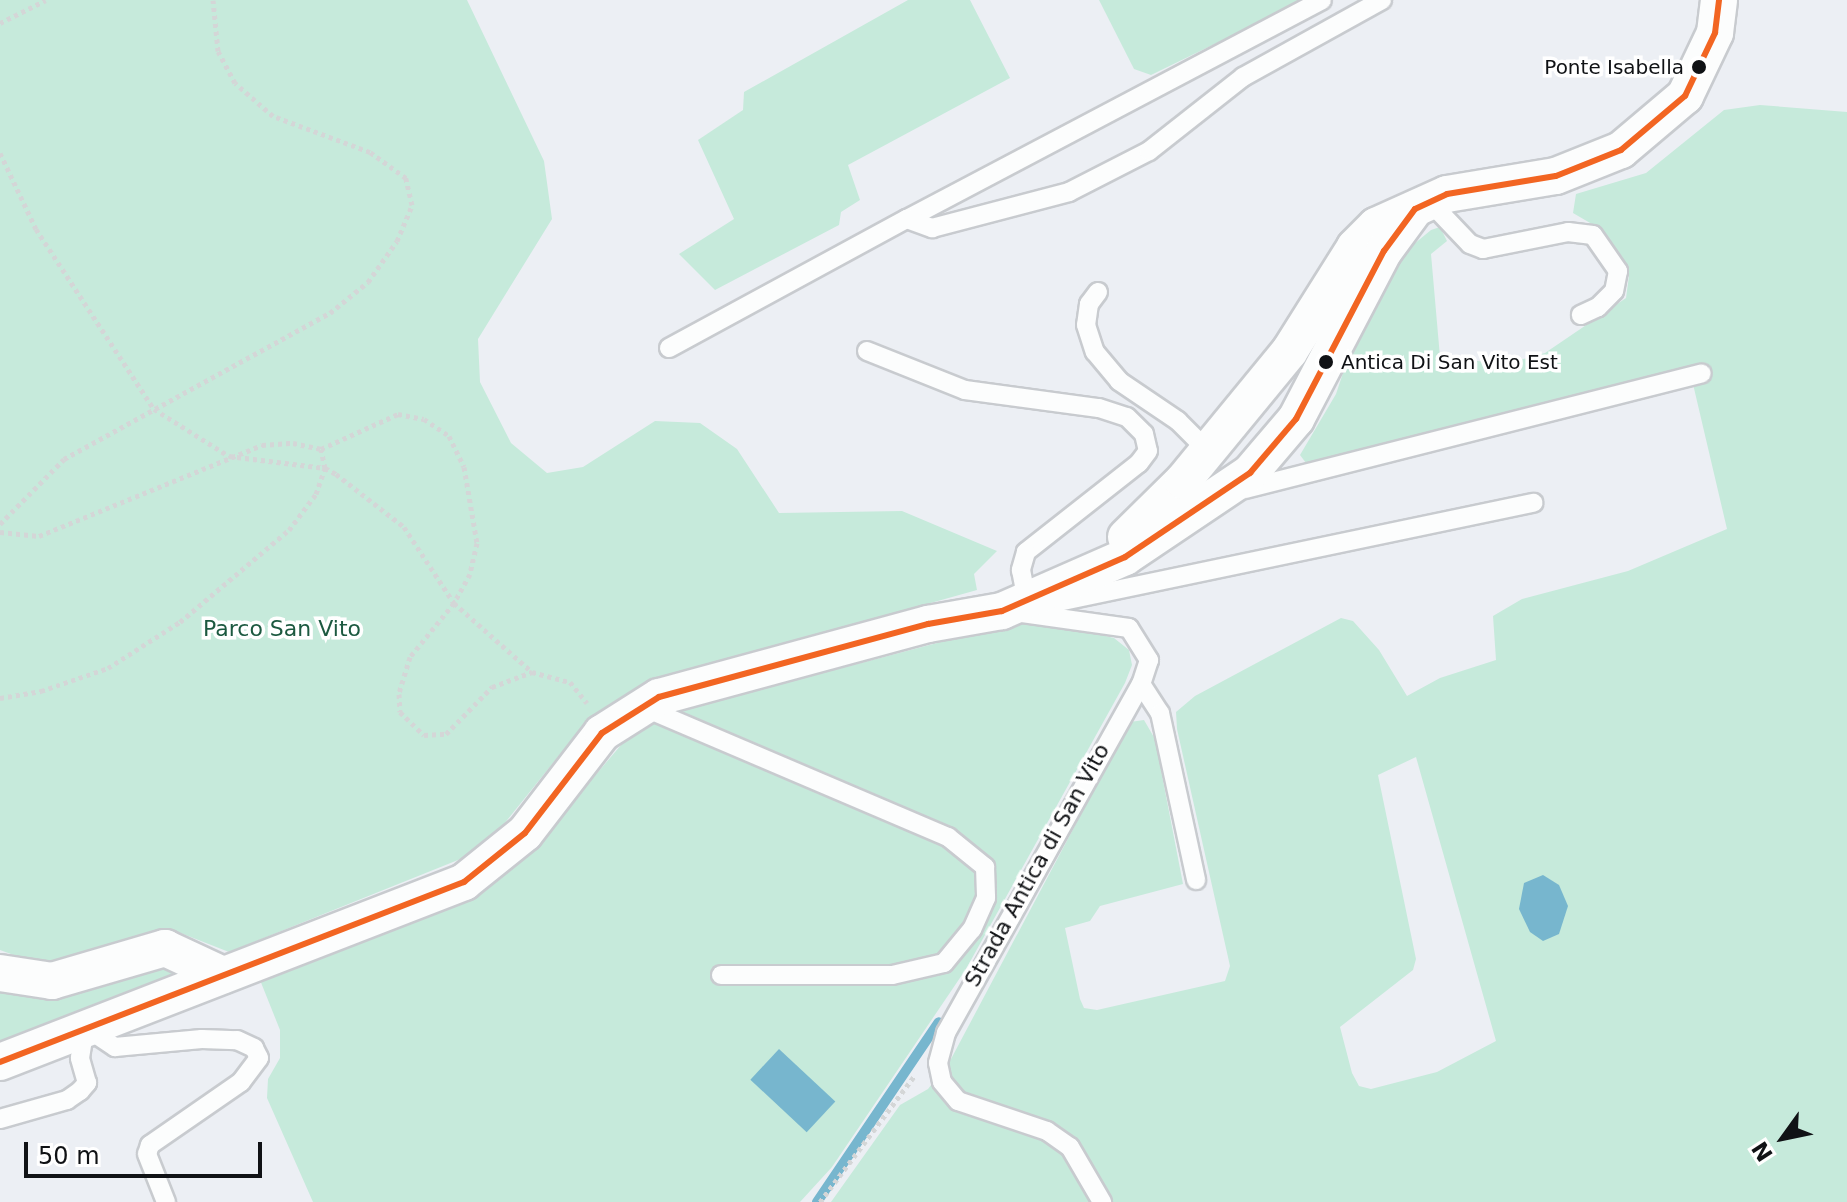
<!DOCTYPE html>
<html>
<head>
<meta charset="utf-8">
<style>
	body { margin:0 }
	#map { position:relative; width:1847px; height:1202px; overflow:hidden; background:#eceff4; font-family:"DejaVu Sans",sans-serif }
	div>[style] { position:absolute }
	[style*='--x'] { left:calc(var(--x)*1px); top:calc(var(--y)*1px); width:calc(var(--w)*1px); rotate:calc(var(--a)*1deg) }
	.green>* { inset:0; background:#c6eadb }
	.water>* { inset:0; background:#77b6ce; transform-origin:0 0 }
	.stream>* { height:10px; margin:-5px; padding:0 5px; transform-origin:5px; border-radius:5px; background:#77b6ce }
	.path>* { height:5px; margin-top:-2.5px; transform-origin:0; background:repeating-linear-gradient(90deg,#d4d6d7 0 4px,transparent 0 8px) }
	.roads { filter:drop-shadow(2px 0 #c8cbcf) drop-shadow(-2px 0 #c8cbcf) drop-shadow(0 2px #c8cbcf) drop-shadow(0 -2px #c8cbcf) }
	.service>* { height:18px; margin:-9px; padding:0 9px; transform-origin:9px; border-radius:9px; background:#fcfdfd }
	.minor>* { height:36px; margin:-18px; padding:0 18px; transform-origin:18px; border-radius:18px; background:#fcfdfd }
	.bus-1>* { height:6px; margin:-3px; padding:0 3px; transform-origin:3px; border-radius:3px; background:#f26522 }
	.dots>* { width:22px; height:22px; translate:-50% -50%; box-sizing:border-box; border:4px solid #fff; border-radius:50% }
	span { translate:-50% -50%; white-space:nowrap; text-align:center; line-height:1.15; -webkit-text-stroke:7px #fff; paint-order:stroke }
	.bus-label { font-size:20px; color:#101215 }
	.right { translate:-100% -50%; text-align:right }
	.left { translate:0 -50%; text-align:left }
	.park-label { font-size:22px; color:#1c5940 }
	.street-label { font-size:22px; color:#101215 }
	.north { position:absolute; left:1743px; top:1098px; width:80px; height:80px; -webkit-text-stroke:6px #fff; paint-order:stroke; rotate:237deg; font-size:22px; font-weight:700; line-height:32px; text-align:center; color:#101215 }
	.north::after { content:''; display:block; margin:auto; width:28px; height:36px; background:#101215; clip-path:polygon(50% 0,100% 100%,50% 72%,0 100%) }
	.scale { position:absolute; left:24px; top:1142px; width:238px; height:36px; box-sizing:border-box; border:4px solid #101215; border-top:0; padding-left:10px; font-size:24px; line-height:28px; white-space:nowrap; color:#101215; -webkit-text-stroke:6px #fff; paint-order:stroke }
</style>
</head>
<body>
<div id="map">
	<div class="green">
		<i style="clip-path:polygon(0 0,467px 0,544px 161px,552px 219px,478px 339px,480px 382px,511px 443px,547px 473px,583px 467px,655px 421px,700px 423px,737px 449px,779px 513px,902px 511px,997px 551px,974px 574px,977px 590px,642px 684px,582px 727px,491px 840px,463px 858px,229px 952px,178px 932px,157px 932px,62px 962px,30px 961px,0 950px)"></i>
		<i style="clip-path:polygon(908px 0,970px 0,1010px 78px,848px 165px,860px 200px,841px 212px,839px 225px,715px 290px,679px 254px,734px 219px,698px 140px,743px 110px,744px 92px)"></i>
		<i style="clip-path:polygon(1099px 0,1305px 0,1151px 75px,1134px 69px)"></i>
		<i style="clip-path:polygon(evenodd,1760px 105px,1847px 112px,1847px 1202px,831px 1202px,900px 1105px,928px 1089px,951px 1059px,1130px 722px,1144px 720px,1155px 739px,1183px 884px,1100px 906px,1090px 921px,1065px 928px,1080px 999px,1084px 1008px,1097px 1010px,1225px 981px,1230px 966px,1177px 729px,1176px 712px,1195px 696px,1341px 618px,1353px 621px,1379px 650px,1407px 696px,1440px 678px,1496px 660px,1493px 616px,1522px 599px,1628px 571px,1727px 529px,1689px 367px,1306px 463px,1300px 455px,1336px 394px,1367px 301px,1385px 268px,1431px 230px,1440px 227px,1447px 241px,1431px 254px,1440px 357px,1506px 364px,1545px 353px,1626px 298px,1629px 276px,1615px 247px,1597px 227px,1573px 213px,1576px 194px,1646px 173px,1724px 110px,1760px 105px,1416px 757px,1496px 1041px,1437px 1072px,1371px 1089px,1359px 1086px,1352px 1073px,1340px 1027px,1413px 970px,1416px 959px,1378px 775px,1416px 757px)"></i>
		<i style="clip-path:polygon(1032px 618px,1114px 638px,1129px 650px,1132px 665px,1125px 683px,966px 969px,832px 1167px,800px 1202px,313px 1202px,267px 1098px,268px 1079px,280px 1058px,280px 1030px,260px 980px,472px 897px,530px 852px,627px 738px,674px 712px)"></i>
		<i style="clip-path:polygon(160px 961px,179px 974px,0 1045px,0 988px,46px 1000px)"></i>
	</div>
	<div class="water">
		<i style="clip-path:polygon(1543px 875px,1559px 885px,1568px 906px,1559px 934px,1543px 941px,1530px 932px,1519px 909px,1524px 883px)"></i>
		<i style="left:779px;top:1049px;width:77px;height:42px;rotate:43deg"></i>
	</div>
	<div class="stream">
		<i style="--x:817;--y:1202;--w:217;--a:-55.9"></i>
	</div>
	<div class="path">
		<i style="--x:0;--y:23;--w:51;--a:-26.6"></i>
		<i style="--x:0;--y:153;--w:84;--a:64.7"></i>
		<i style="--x:36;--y:229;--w:215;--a:56.8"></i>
		<i style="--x:154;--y:409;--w:89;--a:32.1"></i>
		<i style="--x:229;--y:456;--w:97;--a:7.1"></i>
		<i style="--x:325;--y:468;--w:13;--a:29"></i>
		<i style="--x:336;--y:474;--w:86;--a:37.9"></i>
		<i style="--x:404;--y:527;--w:91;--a:56.7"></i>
		<i style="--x:454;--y:603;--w:104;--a:41.5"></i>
		<i style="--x:0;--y:524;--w:91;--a:-45.4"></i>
		<i style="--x:64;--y:459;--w:303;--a:-28.8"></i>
		<i style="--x:330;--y:313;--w:49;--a:-39.2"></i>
		<i style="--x:368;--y:282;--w:50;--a:-54.7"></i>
		<i style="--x:397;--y:241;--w:39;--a:-67"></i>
		<i style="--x:412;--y:205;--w:28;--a:-103"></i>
		<i style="--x:406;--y:178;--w:44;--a:-144.2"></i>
		<i style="--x:370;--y:152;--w:103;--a:-159.6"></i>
		<i style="--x:273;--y:116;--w:50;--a:-139"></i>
		<i style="--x:235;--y:83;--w:36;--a:-118"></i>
		<i style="--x:218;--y:51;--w:51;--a:-95.6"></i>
		<i style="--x:0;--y:532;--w:39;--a:6"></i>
		<i style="--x:39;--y:536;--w:241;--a:-22.2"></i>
		<i style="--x:262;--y:445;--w:31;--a:-4"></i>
		<i style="--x:293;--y:443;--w:29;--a:12"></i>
		<i style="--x:321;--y:449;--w:85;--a:-24.4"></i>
		<i style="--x:398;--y:414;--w:26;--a:11"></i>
		<i style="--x:424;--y:419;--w:30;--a:34"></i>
		<i style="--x:449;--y:436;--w:34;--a:64"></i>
		<i style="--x:464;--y:467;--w:77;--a:80.3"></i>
		<i style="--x:477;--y:543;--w:32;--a:103"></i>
		<i style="--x:470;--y:574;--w:33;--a:119"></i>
		<i style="--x:454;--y:603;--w:70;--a:129.2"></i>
		<i style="--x:410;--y:657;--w:39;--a:107"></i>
		<i style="--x:399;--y:694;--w:18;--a:87"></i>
		<i style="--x:400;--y:712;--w:33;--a:44"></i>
		<i style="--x:424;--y:735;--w:22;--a:-3"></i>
		<i style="--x:446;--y:734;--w:66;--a:-45.6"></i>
		<i style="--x:492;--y:687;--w:43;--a:-20.6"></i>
		<i style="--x:532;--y:672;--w:39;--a:15"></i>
		<i style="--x:570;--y:682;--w:27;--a:51"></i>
		<i style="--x:0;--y:698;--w:42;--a:-9.7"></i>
		<i style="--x:41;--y:691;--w:71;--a:-18.9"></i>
		<i style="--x:108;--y:668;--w:85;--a:-32.6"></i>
		<i style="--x:180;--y:622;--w:143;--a:-40.2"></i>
		<i style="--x:289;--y:530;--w:45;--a:-53.1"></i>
		<i style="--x:316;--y:494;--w:28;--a:-71"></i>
		<i style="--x:325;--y:468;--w:19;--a:-102"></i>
		<i style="--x:820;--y:1202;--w:159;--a:-53.2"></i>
	</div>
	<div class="roads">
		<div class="service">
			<i style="--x:1429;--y:201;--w:59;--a:46.4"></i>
			<i style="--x:1470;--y:244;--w:14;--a:21"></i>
			<i style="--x:1483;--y:249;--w:87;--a:-11.3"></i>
			<i style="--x:1568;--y:232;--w:25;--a:7"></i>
			<i style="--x:1593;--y:235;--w:44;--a:55.2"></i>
			<i style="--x:1618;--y:271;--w:20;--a:101"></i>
			<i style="--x:1614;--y:291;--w:23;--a:135"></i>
			<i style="--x:1598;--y:307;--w:19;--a:155"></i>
			<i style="--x:907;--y:219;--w:469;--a:-27.8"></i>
			<i style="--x:1098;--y:292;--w:15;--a:127"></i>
			<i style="--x:1089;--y:304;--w:21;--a:98"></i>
			<i style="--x:1086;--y:325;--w:28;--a:72"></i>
			<i style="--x:1095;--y:352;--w:38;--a:50"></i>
			<i style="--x:1119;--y:381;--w:71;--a:34.1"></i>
			<i style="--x:1178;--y:421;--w:41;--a:45"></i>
			<i style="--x:669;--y:348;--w:271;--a:-28.5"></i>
			<i style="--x:907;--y:219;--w:27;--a:20"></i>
			<i style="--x:932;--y:228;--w:142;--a:-14.7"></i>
			<i style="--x:1069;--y:192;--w:90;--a:-27.1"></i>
			<i style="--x:1149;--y:151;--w:120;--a:-38.2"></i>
			<i style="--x:1243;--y:77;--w:159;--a:-29"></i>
			<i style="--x:867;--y:351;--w:105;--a:21.7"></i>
			<i style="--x:965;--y:390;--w:135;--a:7.7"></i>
			<i style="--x:1099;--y:408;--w:29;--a:18"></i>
			<i style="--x:1127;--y:417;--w:24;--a:45"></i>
			<i style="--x:1144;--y:434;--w:17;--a:77"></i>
			<i style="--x:1148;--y:451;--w:15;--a:127"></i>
			<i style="--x:1139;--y:463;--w:144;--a:141.8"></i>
			<i style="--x:1026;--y:552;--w:19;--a:106"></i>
			<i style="--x:1021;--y:570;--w:31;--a:79"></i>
			<i style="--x:1245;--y:489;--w:471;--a:-14.2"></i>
			<i style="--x:1044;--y:605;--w:500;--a:-11.8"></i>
			<i style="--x:1015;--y:612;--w:115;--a:8"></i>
			<i style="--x:1129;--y:628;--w:38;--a:58"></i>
			<i style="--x:1149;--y:660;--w:25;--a:108"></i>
			<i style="--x:1141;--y:684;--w:400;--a:119.2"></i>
			<i style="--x:946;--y:1033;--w:31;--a:105"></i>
			<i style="--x:938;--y:1063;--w:19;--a:78"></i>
			<i style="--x:942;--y:1082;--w:25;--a:50"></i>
			<i style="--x:958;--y:1101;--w:94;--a:18.6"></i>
			<i style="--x:1047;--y:1131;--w:28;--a:35"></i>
			<i style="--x:1070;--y:1147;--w:64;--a:59.8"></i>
			<i style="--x:1141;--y:684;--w:35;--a:57"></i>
			<i style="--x:1160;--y:713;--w:171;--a:77.8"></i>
			<i style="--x:643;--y:707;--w:332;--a:23.1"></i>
			<i style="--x:948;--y:837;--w:48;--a:39"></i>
			<i style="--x:985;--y:867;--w:31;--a:88"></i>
			<i style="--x:986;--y:898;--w:34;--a:114"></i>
			<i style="--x:972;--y:929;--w:44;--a:129.5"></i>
			<i style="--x:944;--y:963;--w:53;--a:167"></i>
			<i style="--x:892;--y:975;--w:171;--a:180"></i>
			<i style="--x:0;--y:1119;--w:70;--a:-15.8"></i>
			<i style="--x:67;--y:1100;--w:16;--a:-35"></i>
			<i style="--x:80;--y:1091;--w:11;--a:-49"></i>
			<i style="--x:87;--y:1083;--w:26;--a:-106"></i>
			<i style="--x:80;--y:1058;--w:31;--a:-81"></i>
			<i style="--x:85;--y:1027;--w:36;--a:34"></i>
			<i style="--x:115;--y:1047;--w:87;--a:-5.3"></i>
			<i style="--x:202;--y:1039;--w:35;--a:2"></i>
			<i style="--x:237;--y:1040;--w:19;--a:25"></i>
			<i style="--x:254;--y:1048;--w:11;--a:63"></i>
			<i style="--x:259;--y:1058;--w:30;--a:127"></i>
			<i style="--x:241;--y:1082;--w:111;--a:145.3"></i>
			<i style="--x:150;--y:1145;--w:9;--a:108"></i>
			<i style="--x:147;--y:1154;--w:52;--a:68.4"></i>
		</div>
		<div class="minor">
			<i style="--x:1126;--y:537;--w:80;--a:-44.5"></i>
			<i style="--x:1183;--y:481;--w:167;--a:-50.6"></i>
			<i style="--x:1289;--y:352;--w:124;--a:-57.8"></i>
			<i style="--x:1355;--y:247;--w:30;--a:-45"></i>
			<i style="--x:1376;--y:226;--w:78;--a:-24.3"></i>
			<i style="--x:1447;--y:194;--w:110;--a:-9.4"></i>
			<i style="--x:1556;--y:176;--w:70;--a:-21.8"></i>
			<i style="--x:1621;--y:150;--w:84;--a:-40.2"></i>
			<i style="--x:1685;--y:96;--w:70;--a:-64.5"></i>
			<i style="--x:1715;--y:33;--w:33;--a:-83"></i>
			<i style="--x:0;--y:973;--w:53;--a:8.7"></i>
			<i style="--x:52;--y:981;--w:118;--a:-16.3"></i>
			<i style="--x:165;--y:948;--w:64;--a:25"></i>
			<i style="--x:0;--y:1062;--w:498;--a:-21.2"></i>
			<i style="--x:464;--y:882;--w:78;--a:-38.8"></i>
			<i style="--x:525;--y:833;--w:126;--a:-52.4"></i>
			<i style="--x:602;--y:733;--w:67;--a:-32.3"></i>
			<i style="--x:659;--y:697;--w:279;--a:-15.2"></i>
			<i style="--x:928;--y:624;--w:75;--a:-10"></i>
			<i style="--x:1002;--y:611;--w:134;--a:-23.7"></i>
			<i style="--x:1125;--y:557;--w:151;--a:-33.9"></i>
			<i style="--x:1250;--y:473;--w:71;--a:-49.6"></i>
			<i style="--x:1296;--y:419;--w:190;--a:-62.4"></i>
			<i style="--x:1384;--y:251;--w:52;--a:-53.6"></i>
		</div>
	</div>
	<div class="bus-1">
		<i style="--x:0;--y:1062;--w:498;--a:-21.2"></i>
		<i style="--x:464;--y:882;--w:78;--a:-38.8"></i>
		<i style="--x:525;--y:833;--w:126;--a:-52.4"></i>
		<i style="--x:602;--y:733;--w:67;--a:-32.3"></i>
		<i style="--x:659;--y:697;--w:279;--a:-15.2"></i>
		<i style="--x:928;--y:624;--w:75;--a:-10"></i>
		<i style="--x:1002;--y:611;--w:134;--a:-23.7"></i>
		<i style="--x:1125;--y:557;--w:151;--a:-33.9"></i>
		<i style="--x:1250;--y:473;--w:71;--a:-49.6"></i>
		<i style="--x:1296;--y:419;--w:190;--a:-62.4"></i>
		<i style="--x:1384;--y:251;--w:52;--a:-53.6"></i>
		<i style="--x:1415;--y:209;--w:35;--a:-25"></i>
		<i style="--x:1447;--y:194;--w:110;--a:-9.4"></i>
		<i style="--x:1556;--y:176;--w:70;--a:-21.8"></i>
		<i style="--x:1621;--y:150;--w:84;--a:-40.2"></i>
		<i style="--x:1685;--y:96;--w:70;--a:-64.5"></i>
		<i style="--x:1715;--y:33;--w:33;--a:-83"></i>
	</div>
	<div class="dots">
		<i style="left:1699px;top:67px;background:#101215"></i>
		<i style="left:1326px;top:362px;background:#101215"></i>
	</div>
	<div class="bus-label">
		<span class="right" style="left:1684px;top:67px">Ponte Isabella</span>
		<span class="left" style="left:1341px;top:362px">Antica Di San Vito Est</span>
	</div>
	<div class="park-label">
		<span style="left:282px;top:629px">Parco San Vito</span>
	</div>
	<div class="street-label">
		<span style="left:1037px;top:865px;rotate:-61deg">Strada Antica di San Vito</span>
	</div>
	<div class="north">N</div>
	<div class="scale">50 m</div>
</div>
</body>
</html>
